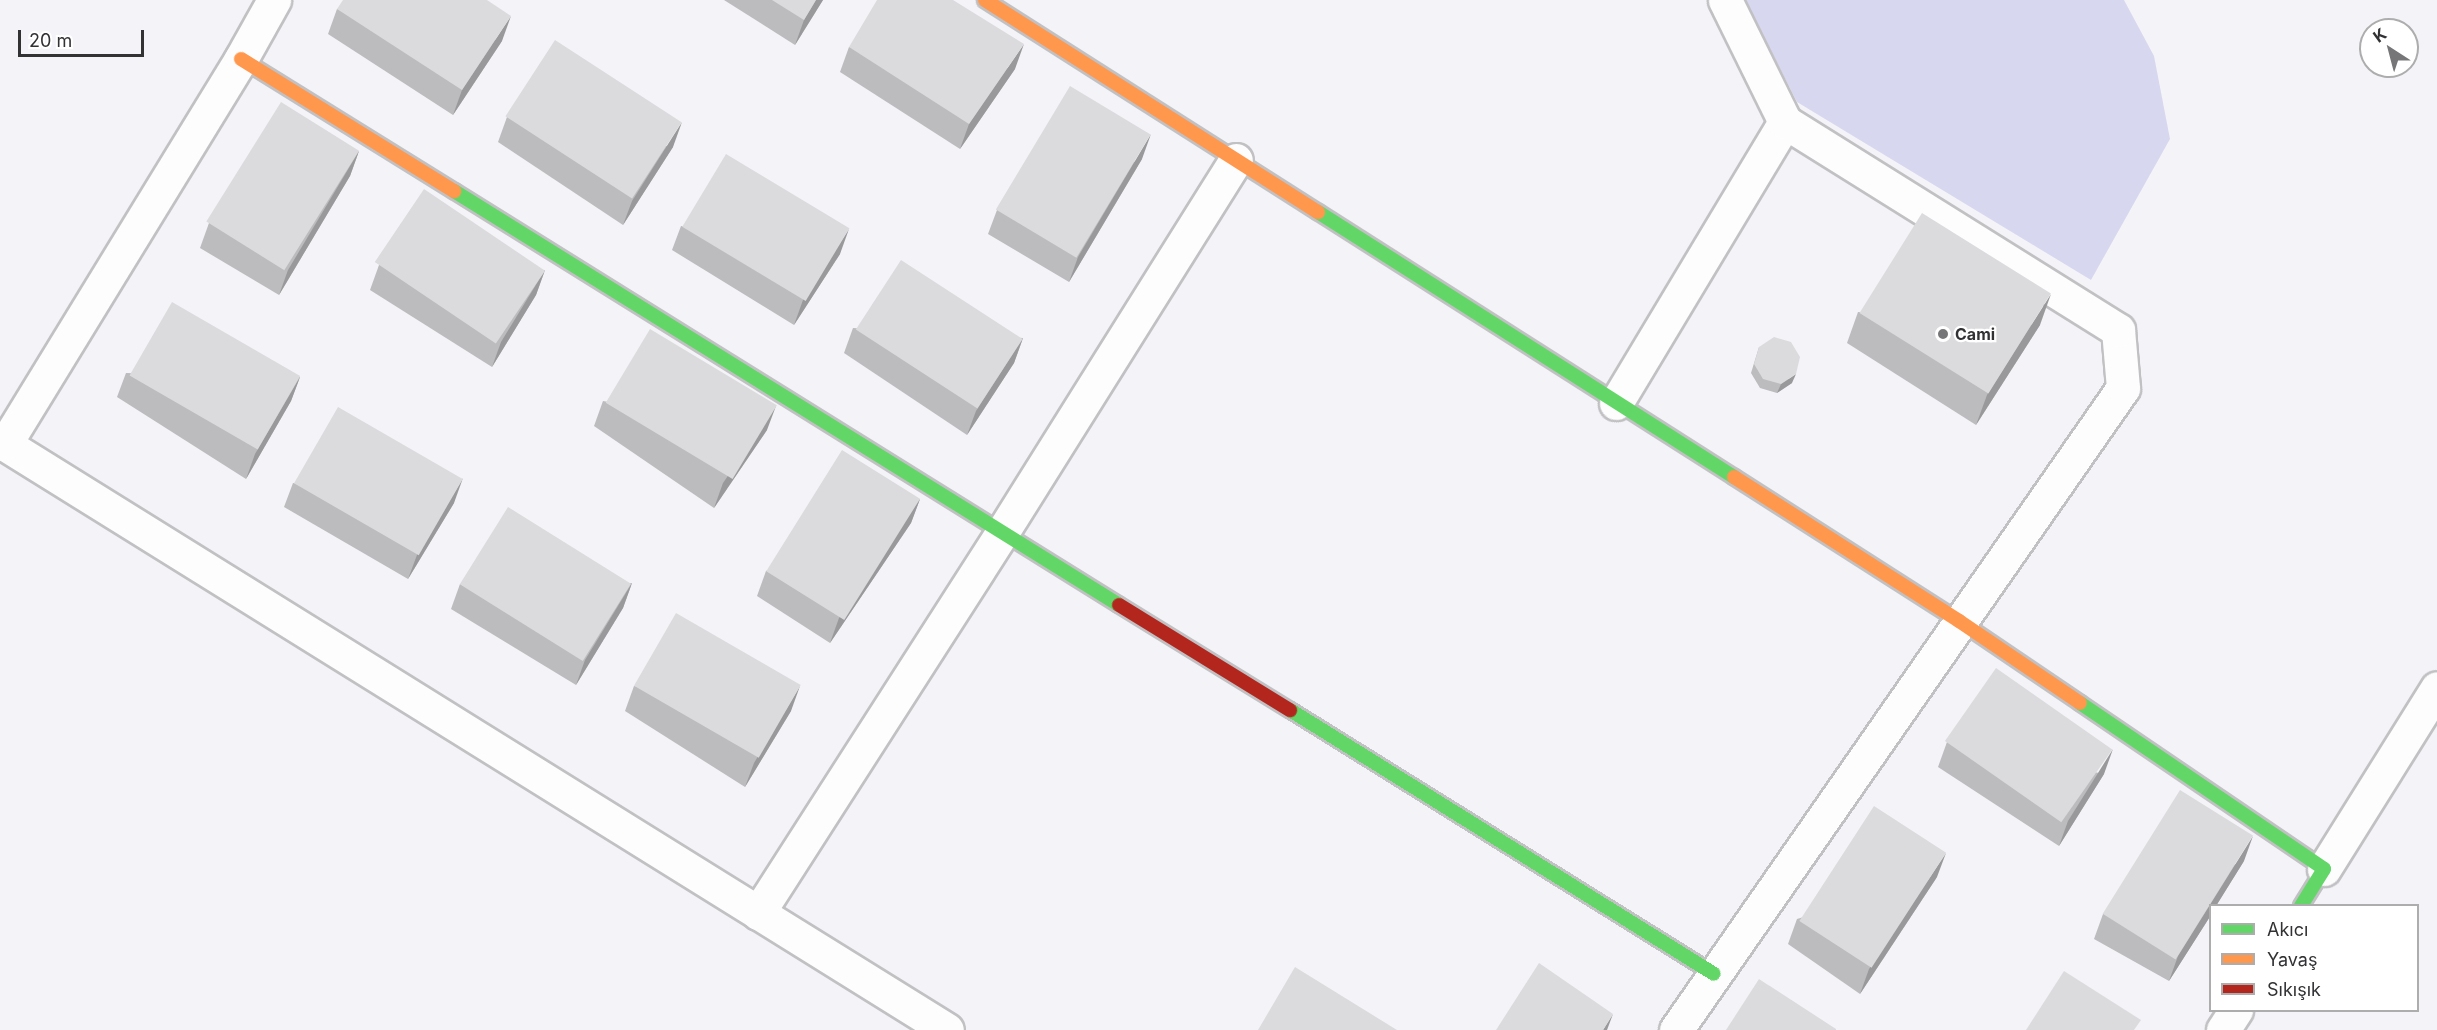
<!DOCTYPE html>
<html>
<head>
<meta charset="utf-8">
<style>
	body { margin:0 }
	#map { position:relative; width:2437px; height:1030px; overflow:hidden; background:#f4f4f8; font-family:Inter,sans-serif }
	div>[style] { position:absolute }
	[style*='--x'] { left:calc(var(--x)*1px); top:calc(var(--y)*1px); width:calc(var(--w)*1px); rotate:calc(var(--a)*1deg) }
	.green>* { inset:0; background:#d8d7f0 }
	.roads { filter:drop-shadow(2px 0 #c1c1c4) drop-shadow(-2px 0 #c1c1c4) drop-shadow(0 2px #c1c1c4) drop-shadow(0 -2px #c1c1c4) }
	.street>* { height:33px; margin:-16.5px; padding:0 16.5px; transform-origin:16.5px; border-radius:16.5px; background:#fdfdfe }
	.fast>* { height:14px; margin:-7px; padding:0 7px; transform-origin:7px; border-radius:7px; background:#63d668 }
	.slow>* { height:14px; margin:-7px; padding:0 7px; transform-origin:7px; border-radius:7px; background:#ff974d }
	.jam>* { height:14px; margin:-7px; padding:0 7px; transform-origin:7px; border-radius:7px; background:#b3261e }
	.wall>* { inset:0; background:#bcbcbf }
	.shaded-wall>* { inset:0; background:#99999b }
	.building>* { inset:0; background:#dbdbde; transform-origin:0 0 }
	.dots>* { width:16px; height:16px; translate:-50% -50%; box-sizing:border-box; border:3px solid #fff; border-radius:50% }
	span { translate:-50% -50%; white-space:nowrap; text-align:center; line-height:1.15; -webkit-text-stroke:4.5px #fff; paint-order:stroke }
	.poi-label { font-size:16px; color:#323235; font-weight:700 }
	.left { translate:0 -50%; text-align:left }
	.legend { position:absolute; left:2209px; top:904px; width:210px; height:108px; box-sizing:border-box; background:#fff; border:2px solid #adadae; margin:0; padding:8px 10px; list-style:none; font-size:18px; color:#323235 }
	.legend li { display:flex; align-items:center; gap:12px; height:30px }
	.legend b { width:30px; border:2px solid #adadae }
	.north { position:absolute; left:2359px; top:18px; width:60px; height:60px; box-sizing:border-box; background:#fff; border:2px solid #adadae; border-radius:50%; rotate:324deg; font-size:16px; font-weight:700; line-height:24px; text-align:center; color:#323235 }
	.north::after { content:''; display:block; margin:auto; width:21px; height:27px; background:#767679; clip-path:polygon(50% 0,100% 100%,50% 72%,0 100%) }
	.scale { position:absolute; left:18px; top:30px; width:126px; height:27px; box-sizing:border-box; border:3px solid #323235; border-top:0; padding-left:8px; font-size:18px; line-height:21px; white-space:nowrap; color:#323235; -webkit-text-stroke:4px #fff; paint-order:stroke }
</style>
</head>
<body>
<div id="map">
	<div class="green">
		<i style="clip-path:polygon(1745px 0,2124px 0,2154px 56px,2170px 139px,2091px 280px,1797px 102px)"></i>
	</div>
	<div class="roads">
		<div class="street">
			<i style="--x:1616;--y:403;--w:328;--a:-59"></i>
			<i style="--x:0;--y:441;--w:1115;--a:31.88"></i>
			<i style="--x:5;--y:444;--w:452;--a:-58.5"></i>
			<i style="--x:241;--y:59;--w:68;--a:-60.8"></i>
			<i style="--x:2324;--y:869;--w:213;--a:-58"></i>
			<i style="--x:758;--y:913;--w:454;--a:-57.3"></i>
			<i style="--x:1003;--y:531;--w:438;--a:-57.9"></i>
			<i style="--x:1676;--y:1030;--w:782;--a:-55.15"></i>
			<i style="--x:2123;--y:388;--w:58;--a:-94.9"></i>
			<i style="--x:2118;--y:330;--w:393;--a:-148"></i>
			<i style="--x:1785;--y:122;--w:136;--a:-116.2"></i>
			<i style="--x:2223;--y:1030;--w:24;--a:-57"></i>
		</div>
		<div class="fast">
			<i style="--x:454;--y:191;--w:783;--a:31.9"></i>
			<i style="--x:1318;--y:212;--w:493;--a:32.5"></i>
			<i style="--x:2080;--y:703;--w:295;--a:34.2"></i>
			<i style="--x:2324;--y:869;--w:44;--a:121.9"></i>
			<i style="--x:1290;--y:710;--w:499;--a:31.9"></i>
		</div>
		<div class="slow">
			<i style="--x:985;--y:0;--w:395;--a:32.5"></i>
			<i style="--x:241;--y:59;--w:251;--a:31.8"></i>
			<i style="--x:1734;--y:477;--w:267;--a:32.6"></i>
			<i style="--x:1959;--y:621;--w:146;--a:34.1"></i>
		</div>
		<div class="jam">
			<i style="--x:1119;--y:605;--w:201;--a:31.6"></i>
		</div>
	</div>
	<div class="wall">
		<i style="clip-path:polygon(724px 0,823px 0,795px 45px)"></i>
		<i style="clip-path:polygon(337px 9px,502px 41px,453px 115px,328px 34px)"></i>
		<i style="clip-path:polygon(849px 47px,1015px 69px,960px 149px,840px 72px)"></i>
		<i style="clip-path:polygon(507px 117px,673px 147px,623px 225px,498px 142px)"></i>
		<i style="clip-path:polygon(359px 151px,350px 176px,279px 295px,200px 248px,209px 223px)"></i>
		<i style="clip-path:polygon(1142px 159px,1069px 282px,988px 234px,997px 210px)"></i>
		<i style="clip-path:polygon(681px 226px,840px 254px,794px 325px,672px 250px)"></i>
		<i style="clip-path:polygon(379px 265px,545px 270px,536px 295px,492px 367px,370px 290px)"></i>
		<i style="clip-path:polygon(1858px 312px,2040px 325px,1976px 425px,1847px 343px)"></i>
		<i style="clip-path:polygon(853px 328px,1023px 338px,1014px 363px,967px 435px,844px 353px)"></i>
		<i style="clip-path:polygon(1759px 347px,1792px 383px,1777px 393px,1760px 388px,1751px 373px)"></i>
		<i style="clip-path:polygon(126px 373px,300px 377px,291px 401px,246px 479px,117px 397px)"></i>
		<i style="clip-path:polygon(603px 401px,767px 430px,714px 508px,594px 426px)"></i>
		<i style="clip-path:polygon(293px 483px,454px 503px,408px 579px,284px 507px)"></i>
		<i style="clip-path:polygon(920px 499px,911px 523px,830px 643px,757px 596px,766px 571px)"></i>
		<i style="clip-path:polygon(632px 583px,623px 608px,576px 685px,451px 609px,460px 584px)"></i>
		<i style="clip-path:polygon(634px 686px,791px 711px,745px 787px,625px 711px)"></i>
		<i style="clip-path:polygon(1947px 742px,2104px 774px,2059px 846px,1938px 767px)"></i>
		<i style="clip-path:polygon(2244px 861px,2216px 906px,2211px 906px,2211px 915px,2169px 981px,2094px 939px,2103px 914px)"></i>
		<i style="clip-path:polygon(1937px 877px,1860px 994px,1788px 944px,1797px 919px)"></i>
	</div>
	<div class="shaded-wall">
		<i style="clip-path:polygon(816px 0,823px 0,795px 45px,804px 20px)"></i>
		<i style="clip-path:polygon(511px 16px,502px 41px,453px 115px,462px 90px)"></i>
		<i style="clip-path:polygon(1024px 44px,1015px 69px,960px 149px,969px 124px)"></i>
		<i style="clip-path:polygon(682px 122px,673px 147px,623px 225px,632px 201px)"></i>
		<i style="clip-path:polygon(1151px 134px,1142px 159px,1069px 282px,1078px 257px)"></i>
		<i style="clip-path:polygon(359px 151px,350px 176px,279px 295px,288px 270px)"></i>
		<i style="clip-path:polygon(849px 229px,840px 254px,794px 325px,803px 300px)"></i>
		<i style="clip-path:polygon(545px 270px,536px 295px,492px 367px,501px 342px)"></i>
		<i style="clip-path:polygon(2051px 294px,2040px 325px,1976px 425px,1987px 395px)"></i>
		<i style="clip-path:polygon(1023px 338px,1014px 363px,967px 435px,976px 411px)"></i>
		<i style="clip-path:polygon(1796px 374px,1792px 383px,1777px 393px,1781px 384px)"></i>
		<i style="clip-path:polygon(300px 377px,291px 401px,246px 479px,255px 454px)"></i>
		<i style="clip-path:polygon(776px 406px,767px 430px,714px 508px,723px 483px)"></i>
		<i style="clip-path:polygon(463px 478px,454px 503px,408px 579px,417px 555px)"></i>
		<i style="clip-path:polygon(920px 499px,911px 523px,830px 643px,839px 618px)"></i>
		<i style="clip-path:polygon(632px 583px,623px 608px,576px 685px,585px 660px)"></i>
		<i style="clip-path:polygon(800px 686px,791px 711px,745px 787px,754px 763px)"></i>
		<i style="clip-path:polygon(2113px 749px,2104px 774px,2059px 846px,2068px 821px)"></i>
		<i style="clip-path:polygon(2253px 836px,2244px 861px,2216px 906px,2211px 906px,2211px 915px,2169px 981px,2178px 956px)"></i>
		<i style="clip-path:polygon(1946px 853px,1937px 877px,1860px 994px,1869px 969px)"></i>
		<i style="clip-path:polygon(1613px 1014px,1607px 1030px,1603px 1030px)"></i>
	</div>
	<div class="building">
		<i style="clip-path:polygon(343px 0,487px 0,511px 16px,462px 90px,337px 9px)"></i>
		<i style="clip-path:polygon(772px 0,816px 0,804px 20px)"></i>
		<i style="clip-path:polygon(877px 0,953px 0,1024px 44px,969px 124px,849px 47px)"></i>
		<i style="left:555px;top:40px;width:151px;height:91px;rotate:33deg"></i>
		<i style="left:1070px;top:86px;width:94px;height:144px;rotate:31deg"></i>
		<i style="left:281px;top:102px;width:92px;height:141px;rotate:32deg"></i>
		<i style="left:726px;top:154px;width:144px;height:85px;rotate:31deg"></i>
		<i style="left:424px;top:189px;width:146px;height:88px;rotate:34deg"></i>
		<i style="left:1922px;top:213px;width:152px;height:118px;rotate:32deg"></i>
		<i style="left:901px;top:260px;width:145px;height:83px;rotate:33deg"></i>
		<i style="left:172px;top:302px;width:148px;height:85px;rotate:30deg"></i>
		<i style="left:650px;top:329px;width:148px;height:86px;rotate:31deg"></i>
		<i style="clip-path:polygon(1774px 337px,1791px 342px,1800px 357px,1796px 374px,1781px 384px,1763px 379px,1754px 364px,1759px 347px)"></i>
		<i style="left:338px;top:407px;width:144px;height:88px;rotate:30deg"></i>
		<i style="left:842px;top:450px;width:92px;height:143px;rotate:32deg"></i>
		<i style="left:508px;top:507px;width:145px;height:91px;rotate:32deg"></i>
		<i style="left:676px;top:613px;width:144px;height:84px;rotate:30deg"></i>
		<i style="left:1996px;top:668px;width:142px;height:89px;rotate:35deg"></i>
		<i style="left:2180px;top:790px;width:86px;height:146px;rotate:32deg"></i>
		<i style="left:1874px;top:806px;width:86px;height:137px;rotate:33deg"></i>
		<i style="clip-path:polygon(1539px 963px,1613px 1014px,1603px 1030px,1496px 1030px)"></i>
		<i style="clip-path:polygon(1295px 967px,1397px 1030px,1258px 1030px)"></i>
		<i style="clip-path:polygon(2064px 971px,2141px 1020px,2134px 1030px,2026px 1030px)"></i>
		<i style="clip-path:polygon(1759px 979px,1836px 1029px,1836px 1030px,1726px 1030px)"></i>
	</div>
	<div class="dots">
		<i style="left:1943px;top:334px;background:#767679"></i>
	</div>
	<div class="poi-label">
		<span class="left" style="left:1955px;top:334px">Cami</span>
	</div>
	<ul class="legend">
	<li><b style="height:8px;background:#63d668"></b>Akıcı</li>
	<li><b style="height:8px;background:#ff974d"></b>Yavaş</li>
	<li><b style="height:8px;background:#b3261e"></b>Sıkışık</li>
	</ul>
	<div class="north">K</div>
	<div class="scale">20 m</div>
</div>
</body>
</html>
